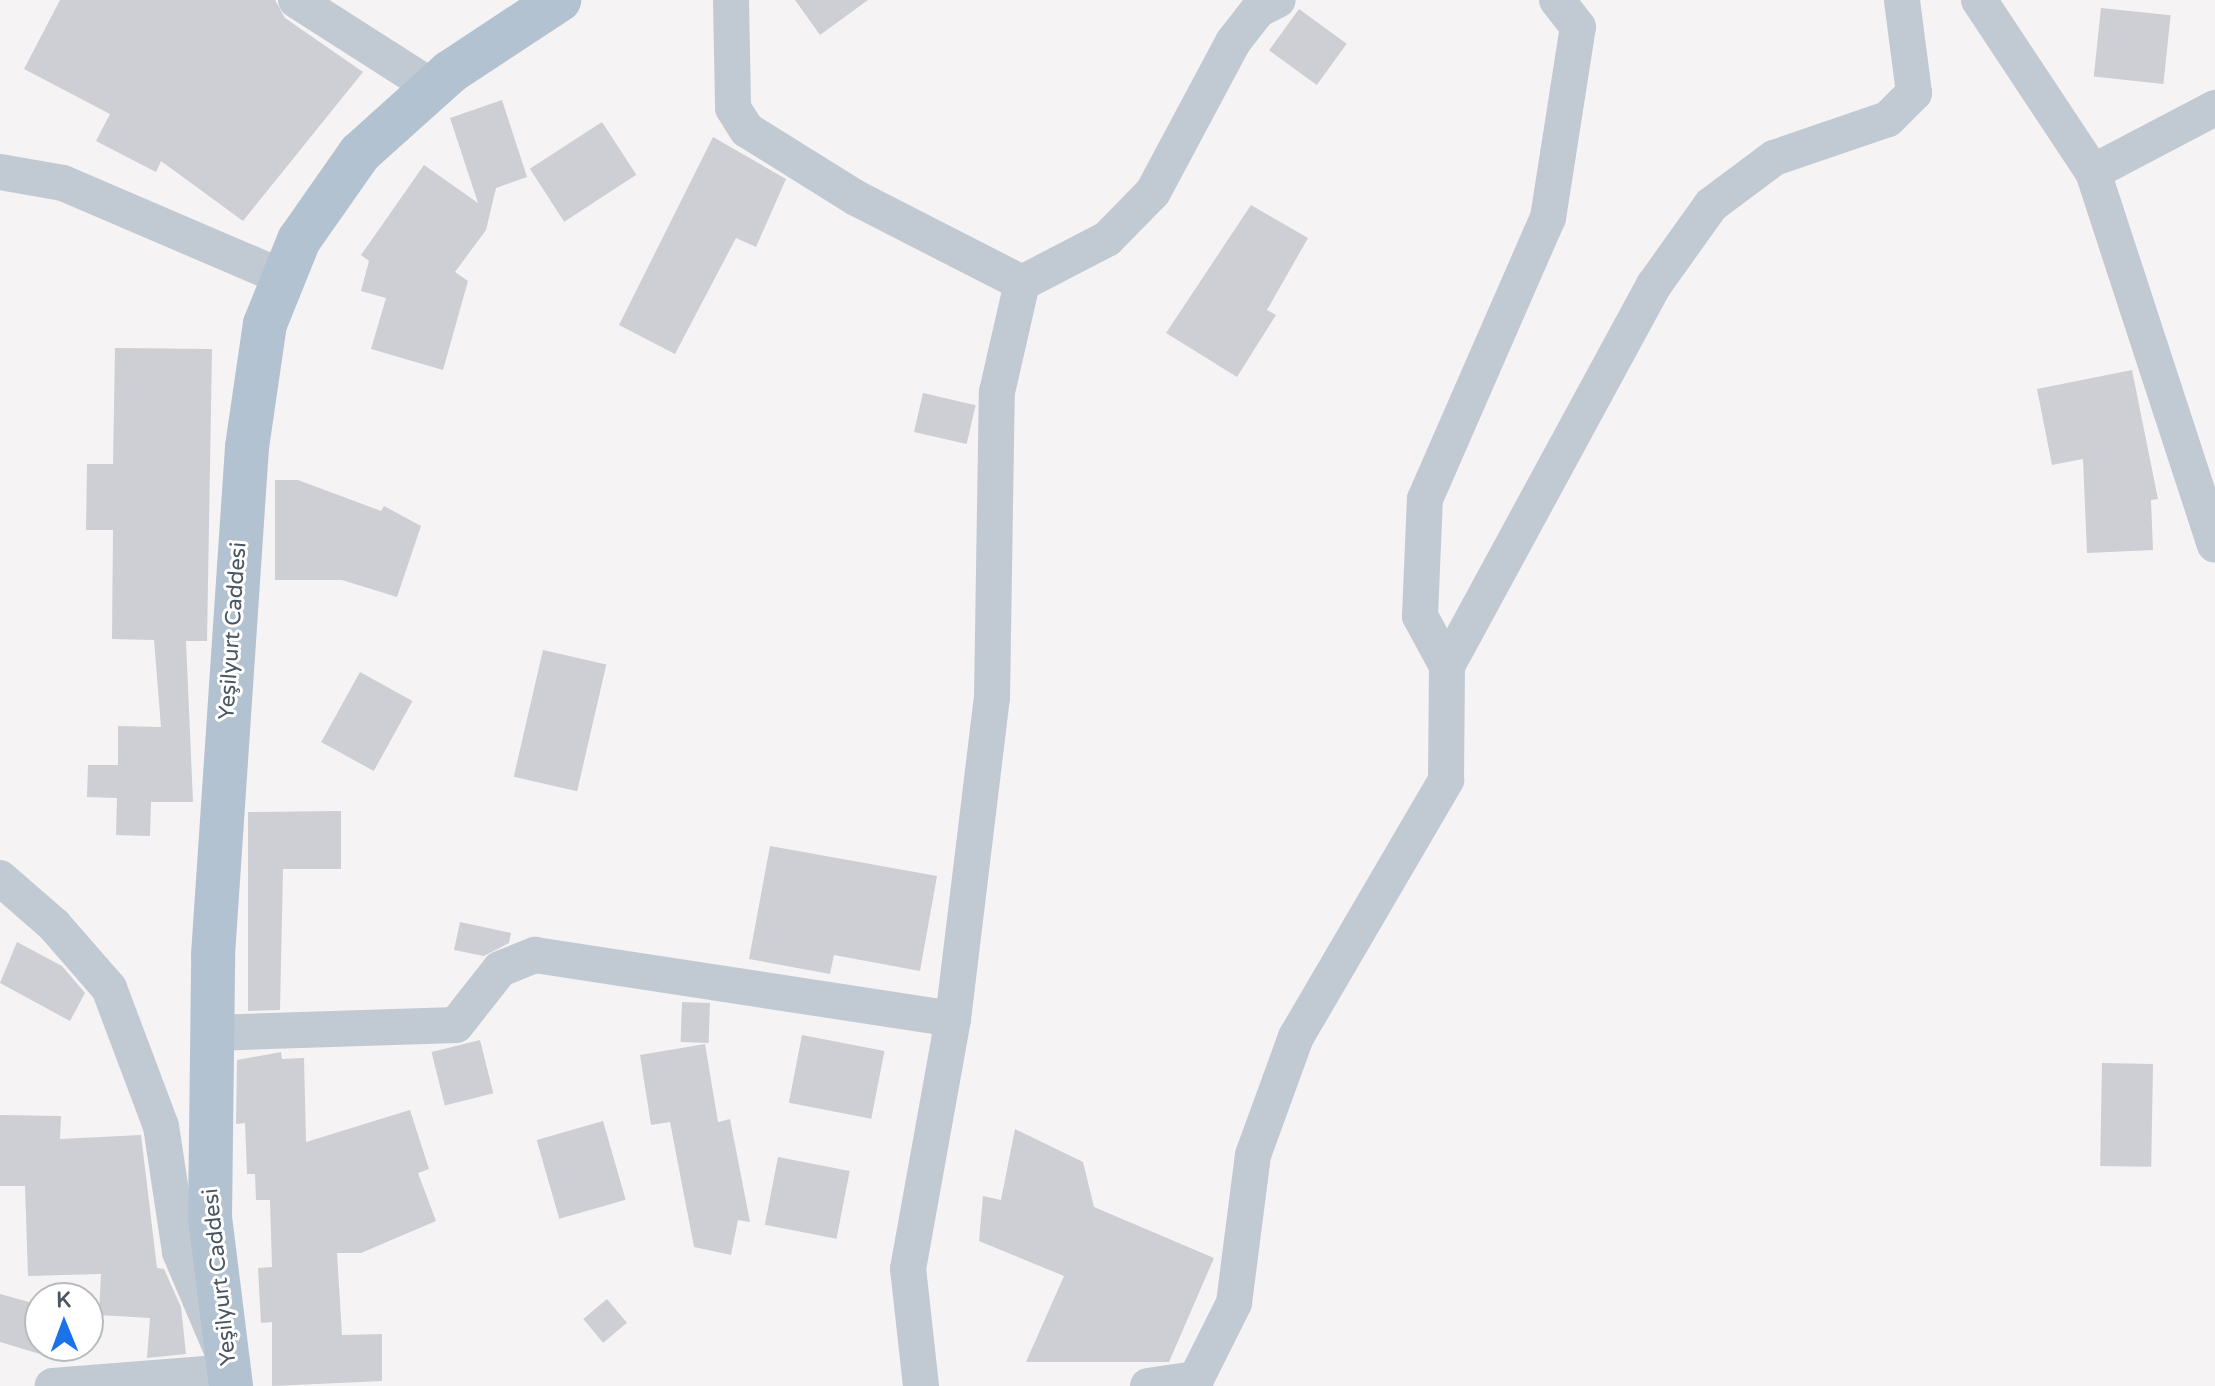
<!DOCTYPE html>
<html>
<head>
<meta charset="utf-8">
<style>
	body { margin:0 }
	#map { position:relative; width:2215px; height:1386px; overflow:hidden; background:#f5f3f3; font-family:"Varela Round",sans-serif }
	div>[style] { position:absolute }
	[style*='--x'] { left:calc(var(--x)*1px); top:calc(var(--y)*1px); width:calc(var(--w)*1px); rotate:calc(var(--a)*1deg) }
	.building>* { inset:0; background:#cdcfd5; transform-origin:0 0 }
	.minor>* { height:36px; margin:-18px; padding:0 18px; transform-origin:18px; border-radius:18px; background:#c1cad2 }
	.major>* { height:44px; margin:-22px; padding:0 22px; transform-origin:22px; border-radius:22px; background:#b3c2d1 }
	span { translate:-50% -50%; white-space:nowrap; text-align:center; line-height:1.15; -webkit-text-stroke:6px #fff; paint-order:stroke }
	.street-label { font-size:22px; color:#4a5661 }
	.north { position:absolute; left:24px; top:1282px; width:80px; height:80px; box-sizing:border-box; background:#fff; border:2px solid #b7bbc0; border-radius:50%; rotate:359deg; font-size:22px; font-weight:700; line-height:32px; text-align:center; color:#4a5661 }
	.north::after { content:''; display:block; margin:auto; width:28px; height:36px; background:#1a73e8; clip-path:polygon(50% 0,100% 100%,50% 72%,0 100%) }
</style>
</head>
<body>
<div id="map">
	<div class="building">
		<i style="clip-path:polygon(60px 0,275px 0,285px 18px,363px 72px,243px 221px,161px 161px,156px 172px,96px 141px,110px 114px,24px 69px)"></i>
		<i style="clip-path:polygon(795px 0,868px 0,820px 35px)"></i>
		<i style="left:2101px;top:8px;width:70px;height:69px;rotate:6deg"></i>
		<i style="left:1299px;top:9px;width:59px;height:51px;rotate:36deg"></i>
		<i style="clip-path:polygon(502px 100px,527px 177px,496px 188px,486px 230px,455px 272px,468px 281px,443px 370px,371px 349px,386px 298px,361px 291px,369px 261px,361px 255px,424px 165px,478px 203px,450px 118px)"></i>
		<i style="left:602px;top:122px;width:63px;height:86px;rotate:57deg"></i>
		<i style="clip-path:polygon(713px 137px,786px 179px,756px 247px,736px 238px,675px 354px,619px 325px)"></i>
		<i style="clip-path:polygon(1251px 205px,1308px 238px,1267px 310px,1276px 315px,1237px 377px,1166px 333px)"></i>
		<i style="clip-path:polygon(115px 348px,212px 349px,207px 641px,186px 641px,193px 802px,151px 802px,150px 836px,116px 835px,117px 798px,87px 797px,88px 765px,118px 765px,118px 726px,161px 727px,154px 640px,112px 639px,113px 530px,86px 530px,87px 464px,113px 464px)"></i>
		<i style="clip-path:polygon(2132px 370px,2158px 499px,2151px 500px,2153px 550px,2087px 553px,2083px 459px,2052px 465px,2037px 389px)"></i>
		<i style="left:923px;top:393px;width:54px;height:40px;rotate:13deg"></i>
		<i style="clip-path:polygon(275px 480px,298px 480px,381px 511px,384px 506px,421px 526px,397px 597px,342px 580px,275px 580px)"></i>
		<i style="left:543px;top:650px;width:65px;height:130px;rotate:13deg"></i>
		<i style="left:360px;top:672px;width:60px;height:80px;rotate:29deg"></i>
		<i style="clip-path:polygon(341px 811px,341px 869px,283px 869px,280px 1010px,248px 1011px,248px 812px)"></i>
		<i style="clip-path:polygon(770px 846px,937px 876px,920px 971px,834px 955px,830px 974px,749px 959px)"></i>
		<i style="clip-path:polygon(460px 922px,511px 933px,509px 943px,484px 956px,454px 950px)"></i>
		<i style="clip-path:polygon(17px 942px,62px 966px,85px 993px,70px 1021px,0 983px)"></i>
		<i style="left:682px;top:1002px;width:28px;height:40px;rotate:2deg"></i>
		<i style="left:802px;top:1035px;width:84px;height:69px;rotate:11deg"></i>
		<i style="left:480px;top:1040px;width:55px;height:50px;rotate:76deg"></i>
		<i style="clip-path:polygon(705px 1044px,718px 1122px,730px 1119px,750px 1222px,738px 1220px,731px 1255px,694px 1247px,670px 1122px,651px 1125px,640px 1055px)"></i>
		<i style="clip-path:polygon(281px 1052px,282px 1059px,304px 1058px,306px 1142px,410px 1110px,429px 1169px,418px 1173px,436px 1221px,361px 1253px,337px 1253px,342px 1335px,382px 1334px,382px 1381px,272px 1386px,272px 1322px,261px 1323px,258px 1268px,272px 1267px,270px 1200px,256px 1200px,255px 1174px,247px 1174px,245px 1123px,236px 1124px,237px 1060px)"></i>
		<i style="left:2102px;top:1063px;width:51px;height:103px;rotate:1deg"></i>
		<i style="clip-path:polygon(0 1115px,61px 1116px,60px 1139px,141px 1135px,157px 1268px,164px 1269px,181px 1307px,186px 1354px,147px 1358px,150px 1318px,99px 1315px,101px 1274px,28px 1276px,25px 1186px,0 1186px)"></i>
		<i style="left:603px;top:1121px;width:82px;height:69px;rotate:74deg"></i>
		<i style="clip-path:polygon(1015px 1129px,1083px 1162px,1094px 1207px,1214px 1258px,1169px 1362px,1026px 1362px,1064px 1276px,979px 1241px,983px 1196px,1001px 1200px)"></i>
		<i style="left:778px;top:1157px;width:73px;height:69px;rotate:11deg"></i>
		<i style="clip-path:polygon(0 1294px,40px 1305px,40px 1354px,0 1342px)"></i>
		<i style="left:607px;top:1299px;width:31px;height:31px;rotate:50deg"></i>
	</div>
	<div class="minor">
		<i style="--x:296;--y:0;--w:161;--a:32.6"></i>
		<i style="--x:731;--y:0;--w:108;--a:88.9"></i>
		<i style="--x:733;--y:108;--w:26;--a:58"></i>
		<i style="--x:747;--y:130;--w:128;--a:32"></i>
		<i style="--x:856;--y:198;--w:186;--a:27.1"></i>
		<i style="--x:1979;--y:0;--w:206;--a:56.5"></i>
		<i style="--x:2093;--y:172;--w:392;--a:71.9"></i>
		<i style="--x:0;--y:172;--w:64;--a:9.9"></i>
		<i style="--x:63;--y:183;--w:238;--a:23.2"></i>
		<i style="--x:2093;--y:172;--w:138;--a:-27.7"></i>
		<i style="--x:1447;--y:666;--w:57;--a:-118.4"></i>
		<i style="--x:1420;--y:616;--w:117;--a:-87.6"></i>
		<i style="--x:1425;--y:499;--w:307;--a:-66.4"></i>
		<i style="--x:1548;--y:218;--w:193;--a:-81.1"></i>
		<i style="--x:1578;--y:27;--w:34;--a:-128"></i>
		<i style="--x:0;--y:878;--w:72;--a:41"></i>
		<i style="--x:54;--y:925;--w:84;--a:48.9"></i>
		<i style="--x:109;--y:988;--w:147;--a:69.4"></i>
		<i style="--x:161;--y:1126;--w:127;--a:81.4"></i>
		<i style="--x:180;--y:1252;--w:130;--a:67"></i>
		<i style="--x:231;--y:1372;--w:179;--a:175.5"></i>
		<i style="--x:212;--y:1033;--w:244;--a:-1.9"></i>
		<i style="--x:456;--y:1025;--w:71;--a:-51.8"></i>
		<i style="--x:500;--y:969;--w:38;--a:-22"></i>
		<i style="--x:535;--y:955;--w:423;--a:8.7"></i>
		<i style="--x:921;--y:1386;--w:118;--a:-96.3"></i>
		<i style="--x:908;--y:1269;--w:254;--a:-79.8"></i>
		<i style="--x:953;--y:1019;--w:323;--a:-83.1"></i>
		<i style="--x:992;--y:698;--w:306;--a:-89.1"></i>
		<i style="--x:997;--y:392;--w:112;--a:-77.1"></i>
		<i style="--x:1022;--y:283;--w:96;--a:-27.4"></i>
		<i style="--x:1107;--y:239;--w:66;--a:-45.6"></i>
		<i style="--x:1153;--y:192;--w:170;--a:-61.9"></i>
		<i style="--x:1233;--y:42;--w:41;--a:-52"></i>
		<i style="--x:1258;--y:10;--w:22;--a:-27"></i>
		<i style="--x:1148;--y:1386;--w:49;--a:-8.3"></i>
		<i style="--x:1196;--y:1379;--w:85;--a:-63.4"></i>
		<i style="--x:1234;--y:1303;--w:149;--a:-82.7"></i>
		<i style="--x:1253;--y:1155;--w:126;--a:-70"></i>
		<i style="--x:1296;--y:1037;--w:298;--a:-59.7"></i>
		<i style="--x:1446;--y:780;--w:114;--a:-89.5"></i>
		<i style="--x:1447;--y:666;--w:434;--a:-61.5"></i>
		<i style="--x:1654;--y:285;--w:98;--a:-54.5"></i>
		<i style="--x:1711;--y:205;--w:79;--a:-36.7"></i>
		<i style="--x:1774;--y:158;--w:120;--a:-18.9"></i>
		<i style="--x:1888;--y:119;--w:37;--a:-45"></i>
		<i style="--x:1914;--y:93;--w:94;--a:-97.4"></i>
	</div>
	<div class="major">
		<i style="--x:231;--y:1386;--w:169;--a:-97.1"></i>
		<i style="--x:210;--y:1218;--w:263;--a:-89.3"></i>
		<i style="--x:213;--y:955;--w:509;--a:-86.17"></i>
		<i style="--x:247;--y:447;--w:124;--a:-81.7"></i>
		<i style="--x:265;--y:324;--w:91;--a:-68"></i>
		<i style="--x:299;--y:240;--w:106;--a:-55"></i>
		<i style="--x:360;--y:153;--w:121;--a:-42"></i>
		<i style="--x:450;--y:72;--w:131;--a:-33.4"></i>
	</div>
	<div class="street-label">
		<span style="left:233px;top:631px;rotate:-86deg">Yeşilyurt Caddesi</span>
		<span style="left:220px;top:1277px;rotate:-96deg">Yeşilyurt Caddesi</span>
	</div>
	<div class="north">K</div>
</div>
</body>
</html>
